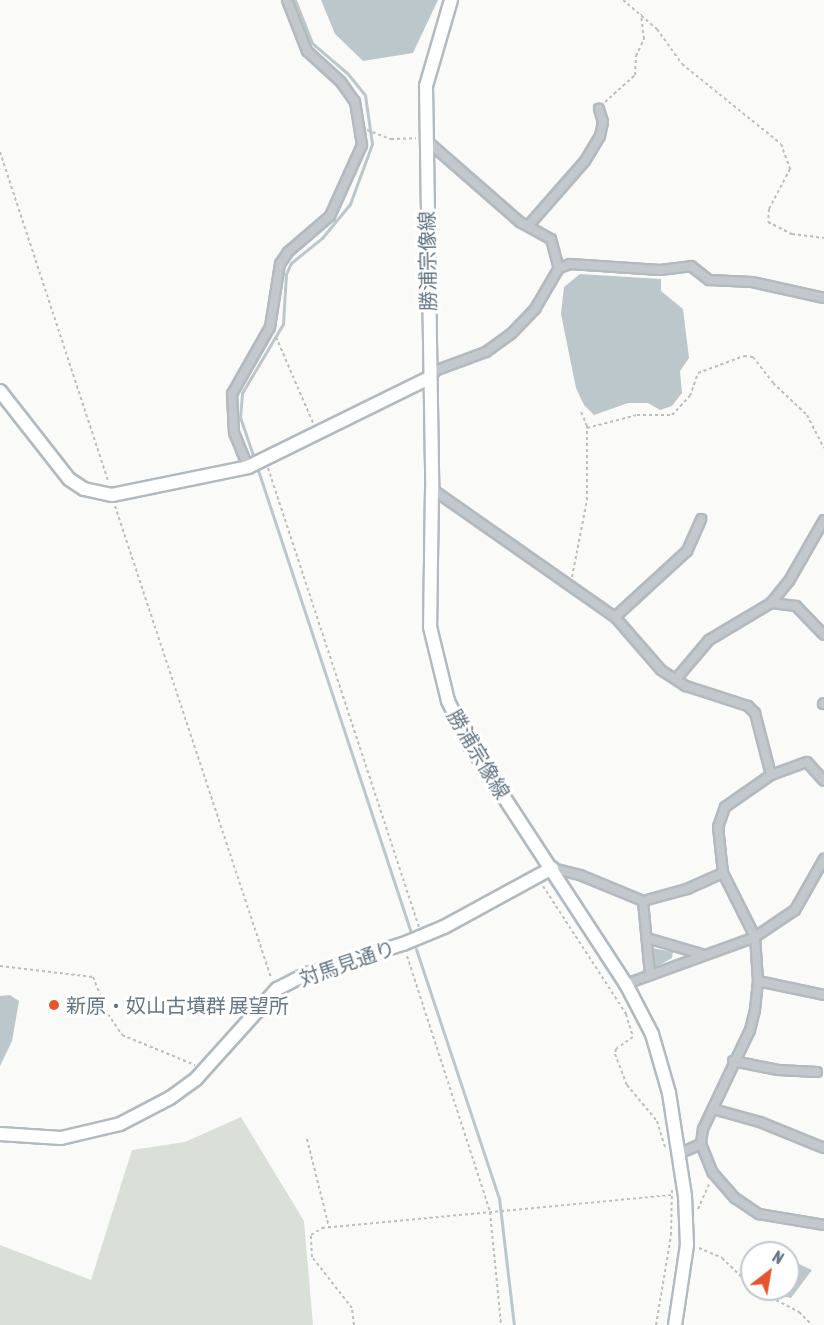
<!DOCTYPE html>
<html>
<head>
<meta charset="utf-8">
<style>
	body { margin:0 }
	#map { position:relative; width:824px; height:1325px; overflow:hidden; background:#fafaf8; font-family:"Asap Condensed","Noto Sans JP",sans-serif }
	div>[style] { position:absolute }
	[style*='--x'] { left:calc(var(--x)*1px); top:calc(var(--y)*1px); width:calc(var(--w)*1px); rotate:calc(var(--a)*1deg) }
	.green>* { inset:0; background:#dadfd7 }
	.water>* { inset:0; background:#bbc7cb }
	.stream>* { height:3px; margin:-1.5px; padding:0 1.5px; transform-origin:1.5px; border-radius:1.5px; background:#bbc7cb }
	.path>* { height:2px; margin-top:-1px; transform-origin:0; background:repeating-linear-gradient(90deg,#bbbfc2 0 3px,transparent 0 6px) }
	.roads { filter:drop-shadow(2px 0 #b3babf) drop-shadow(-2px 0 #b3babf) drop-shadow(0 2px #b3babf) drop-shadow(0 -2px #b3babf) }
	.street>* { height:8px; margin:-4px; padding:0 4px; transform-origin:4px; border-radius:4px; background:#c3c8cc }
	.secondary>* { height:12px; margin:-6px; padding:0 6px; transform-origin:6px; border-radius:6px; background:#fff }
	.dots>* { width:16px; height:16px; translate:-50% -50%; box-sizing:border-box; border:3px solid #fff; border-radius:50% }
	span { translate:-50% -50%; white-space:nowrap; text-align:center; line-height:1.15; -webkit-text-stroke:6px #fff; paint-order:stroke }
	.street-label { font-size:20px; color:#657683 }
	.poi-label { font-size:20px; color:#657683 }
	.left { translate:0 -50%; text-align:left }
	.north { position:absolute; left:740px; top:1241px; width:60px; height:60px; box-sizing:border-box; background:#fff; border:2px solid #c1c8cd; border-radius:50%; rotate:31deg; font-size:16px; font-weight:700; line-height:24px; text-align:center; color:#657683 }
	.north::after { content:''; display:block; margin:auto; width:21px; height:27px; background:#e4572e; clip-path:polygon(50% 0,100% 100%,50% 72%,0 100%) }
</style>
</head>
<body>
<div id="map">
	<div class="green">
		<i style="clip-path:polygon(241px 1117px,304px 1221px,313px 1325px,0 1325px,0 1245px,91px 1280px,132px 1150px,185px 1142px)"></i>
	</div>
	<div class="water">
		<i style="clip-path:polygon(321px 0,438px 0,413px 53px,363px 61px,335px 34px)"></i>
		<i style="clip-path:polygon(580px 274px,661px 279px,661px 291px,683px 309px,689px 358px,680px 371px,682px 393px,672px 406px,660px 410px,648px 403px,628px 403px,594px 415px,584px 405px,576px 388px,561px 314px,564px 287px)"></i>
		<i style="clip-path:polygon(652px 948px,673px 952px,672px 958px,654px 968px)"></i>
		<i style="clip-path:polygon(10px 995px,19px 1001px,12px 1041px,0 1066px,0 996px)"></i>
		<i style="clip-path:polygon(799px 1264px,812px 1270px,791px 1298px,778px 1295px,788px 1289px,788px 1281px)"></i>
	</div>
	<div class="stream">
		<i style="--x:255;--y:461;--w:46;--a:-108.8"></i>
		<i style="--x:240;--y:417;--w:24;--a:-85"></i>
		<i style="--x:242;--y:393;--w:80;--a:-59.3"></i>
		<i style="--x:283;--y:324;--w:50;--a:-86.6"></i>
		<i style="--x:286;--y:274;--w:12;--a:-66"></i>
		<i style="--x:291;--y:263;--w:40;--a:-39"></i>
		<i style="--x:322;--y:238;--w:44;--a:-50.5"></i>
		<i style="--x:350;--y:204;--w:64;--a:-69.9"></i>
		<i style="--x:372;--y:144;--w:49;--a:-98.1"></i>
		<i style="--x:365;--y:95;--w:28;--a:-129"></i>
		<i style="--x:347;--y:73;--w:46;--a:-139.4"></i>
		<i style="--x:312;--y:43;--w:46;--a:-111.6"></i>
		<i style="--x:257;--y:467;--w:490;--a:71.7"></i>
		<i style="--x:416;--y:949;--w:262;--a:71.6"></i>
		<i style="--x:499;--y:1198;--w:128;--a:83.3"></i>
	</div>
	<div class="path">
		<i style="--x:623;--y:0;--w:45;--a:40.5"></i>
		<i style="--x:657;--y:29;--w:43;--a:54.5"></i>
		<i style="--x:682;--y:64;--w:127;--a:38.9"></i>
		<i style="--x:781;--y:144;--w:27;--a:70"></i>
		<i style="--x:790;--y:169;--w:45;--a:117.7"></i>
		<i style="--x:769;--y:209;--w:13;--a:94"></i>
		<i style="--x:768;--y:222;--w:27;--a:27"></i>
		<i style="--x:792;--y:234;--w:32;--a:7"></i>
		<i style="--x:605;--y:102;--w:40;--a:-42"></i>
		<i style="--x:635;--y:75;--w:19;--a:-87"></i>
		<i style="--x:636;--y:56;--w:19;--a:-65"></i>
		<i style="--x:644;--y:39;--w:25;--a:-97"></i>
		<i style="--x:367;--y:130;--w:26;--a:21"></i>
		<i style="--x:391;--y:139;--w:25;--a:-2"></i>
		<i style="--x:0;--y:152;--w:348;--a:71.8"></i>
		<i style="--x:276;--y:337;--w:94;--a:66.7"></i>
		<i style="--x:587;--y:428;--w:52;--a:-14.6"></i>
		<i style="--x:637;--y:415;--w:35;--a:0"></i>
		<i style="--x:672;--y:415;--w:26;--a:-47"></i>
		<i style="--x:690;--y:396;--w:24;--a:-71"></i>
		<i style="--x:698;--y:373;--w:49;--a:-20.3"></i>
		<i style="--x:744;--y:356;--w:9;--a:6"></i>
		<i style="--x:753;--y:357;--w:33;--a:52"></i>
		<i style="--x:773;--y:383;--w:47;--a:43.3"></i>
		<i style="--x:807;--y:415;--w:37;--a:63"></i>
		<i style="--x:268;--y:468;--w:483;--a:71.8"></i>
		<i style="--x:115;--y:506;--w:498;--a:71.7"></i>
		<i style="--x:572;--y:577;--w:78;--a:-79"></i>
		<i style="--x:587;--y:500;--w:74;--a:-90"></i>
		<i style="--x:587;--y:426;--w:15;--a:-113"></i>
		<i style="--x:543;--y:886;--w:153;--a:57"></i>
		<i style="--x:626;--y:1014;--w:24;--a:73"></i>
		<i style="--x:633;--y:1037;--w:21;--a:145"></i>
		<i style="--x:616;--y:1049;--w:5;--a:101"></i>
		<i style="--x:615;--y:1054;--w:33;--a:69"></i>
		<i style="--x:627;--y:1085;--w:47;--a:50.2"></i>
		<i style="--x:657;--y:1121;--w:28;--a:73"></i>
		<i style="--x:407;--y:956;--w:269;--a:72"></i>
		<i style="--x:490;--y:1212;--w:114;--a:84.4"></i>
		<i style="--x:0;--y:966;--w:94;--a:6.7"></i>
		<i style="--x:93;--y:977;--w:40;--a:68"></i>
		<i style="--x:108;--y:1014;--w:25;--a:56"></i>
		<i style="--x:122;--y:1035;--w:79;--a:22.3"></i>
		<i style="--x:307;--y:1139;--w:91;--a:76"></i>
		<i style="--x:698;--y:1209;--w:27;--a:-66"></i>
		<i style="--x:699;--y:1248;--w:25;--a:23"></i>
		<i style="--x:722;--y:1258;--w:42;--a:44"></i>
		<i style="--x:755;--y:1289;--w:50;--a:27.6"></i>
		<i style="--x:799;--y:1312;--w:18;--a:45"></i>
		<i style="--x:354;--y:1325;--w:17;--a:-97"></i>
		<i style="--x:352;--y:1308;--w:65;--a:-128.1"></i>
		<i style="--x:312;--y:1257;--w:22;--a:-93"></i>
		<i style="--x:311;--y:1235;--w:13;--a:-32"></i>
		<i style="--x:322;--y:1228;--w:352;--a:-5.4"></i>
		<i style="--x:656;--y:1325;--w:91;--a:-80.5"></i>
		<i style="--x:671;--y:1235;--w:46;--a:-88.8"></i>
	</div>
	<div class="roads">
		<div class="street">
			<i style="--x:426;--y:140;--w:125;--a:41.1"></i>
			<i style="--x:520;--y:222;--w:35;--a:29"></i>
			<i style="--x:551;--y:239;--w:30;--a:75"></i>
			<i style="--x:528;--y:226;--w:86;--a:-48.8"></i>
			<i style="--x:585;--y:161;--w:29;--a:-59"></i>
			<i style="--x:600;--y:136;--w:14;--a:-78"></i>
			<i style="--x:603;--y:122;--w:14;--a:-107"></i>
			<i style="--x:429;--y:378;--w:11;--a:-45"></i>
			<i style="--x:437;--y:370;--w:52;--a:-20.2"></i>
			<i style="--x:486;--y:352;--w:31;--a:-36"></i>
			<i style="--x:511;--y:334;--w:35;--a:-46"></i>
			<i style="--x:535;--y:309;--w:48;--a:-59.7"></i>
			<i style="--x:559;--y:268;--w:12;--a:-20"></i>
			<i style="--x:570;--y:264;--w:90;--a:3.8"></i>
			<i style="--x:660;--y:270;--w:31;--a:-7"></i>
			<i style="--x:691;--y:266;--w:23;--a:38"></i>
			<i style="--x:709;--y:280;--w:43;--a:2.7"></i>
			<i style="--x:752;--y:282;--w:74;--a:12.5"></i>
			<i style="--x:248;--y:467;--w:37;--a:-112"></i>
			<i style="--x:234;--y:433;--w:39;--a:-93"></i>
			<i style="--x:232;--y:394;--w:77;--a:-60.4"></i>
			<i style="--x:270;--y:327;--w:64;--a:-81"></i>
			<i style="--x:280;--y:264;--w:14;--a:-56"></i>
			<i style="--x:288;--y:252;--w:55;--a:-40.6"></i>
			<i style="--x:330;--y:216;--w:78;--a:-65.7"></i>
			<i style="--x:362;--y:145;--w:44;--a:-99.2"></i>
			<i style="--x:355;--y:102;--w:24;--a:-125"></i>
			<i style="--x:341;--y:82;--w:46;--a:-137.6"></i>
			<i style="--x:307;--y:51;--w:55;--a:-111.4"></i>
			<i style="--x:432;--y:489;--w:223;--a:35"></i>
			<i style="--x:615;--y:617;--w:70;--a:49"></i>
			<i style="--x:661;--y:670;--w:30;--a:33"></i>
			<i style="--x:686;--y:686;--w:65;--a:17.9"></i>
			<i style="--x:748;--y:706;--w:10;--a:45"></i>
			<i style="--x:755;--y:713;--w:64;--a:75.5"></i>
			<i style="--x:771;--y:775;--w:56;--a:145.2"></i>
			<i style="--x:725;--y:807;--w:21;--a:109"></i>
			<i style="--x:718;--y:827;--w:46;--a:83.8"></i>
			<i style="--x:723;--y:873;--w:72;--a:63.4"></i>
			<i style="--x:755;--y:937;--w:44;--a:86.1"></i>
			<i style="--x:758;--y:981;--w:29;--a:96"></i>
			<i style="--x:755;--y:1010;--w:21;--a:104"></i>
			<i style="--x:750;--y:1030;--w:110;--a:115.4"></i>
			<i style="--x:703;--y:1129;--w:15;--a:98"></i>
			<i style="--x:701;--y:1144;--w:24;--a:156"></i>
			<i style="--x:771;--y:603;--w:25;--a:7"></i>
			<i style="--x:796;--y:606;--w:40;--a:46"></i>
			<i style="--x:615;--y:617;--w:98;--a:-42.5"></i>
			<i style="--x:687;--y:551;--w:35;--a:-66"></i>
			<i style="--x:676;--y:679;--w:51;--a:-49.8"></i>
			<i style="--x:709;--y:640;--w:72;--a:-30.8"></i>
			<i style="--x:771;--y:603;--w:28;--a:-51"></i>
			<i style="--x:789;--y:581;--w:70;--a:-60.2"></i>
			<i style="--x:823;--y:704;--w:1;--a:-45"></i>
			<i style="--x:771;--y:775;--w:38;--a:-20"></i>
			<i style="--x:807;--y:762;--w:25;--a:48"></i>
			<i style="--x:552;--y:868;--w:29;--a:14"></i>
			<i style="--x:580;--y:875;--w:68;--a:22.4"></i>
			<i style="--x:643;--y:901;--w:46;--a:-15.3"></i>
			<i style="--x:687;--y:889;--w:39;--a:-24"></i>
			<i style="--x:643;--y:901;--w:74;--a:84.6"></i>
			<i style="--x:647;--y:938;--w:56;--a:16.5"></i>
			<i style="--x:758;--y:981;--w:67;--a:12"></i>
			<i style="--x:626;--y:984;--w:137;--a:-20"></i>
			<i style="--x:755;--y:937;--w:48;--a:-34"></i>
			<i style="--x:795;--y:910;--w:59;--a:-60.4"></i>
			<i style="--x:733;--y:1061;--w:46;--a:11.3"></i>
			<i style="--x:778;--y:1070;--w:39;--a:3"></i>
			<i style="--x:713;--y:1109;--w:49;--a:15.5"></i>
			<i style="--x:760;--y:1122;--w:69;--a:22.1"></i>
			<i style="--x:701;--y:1144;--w:31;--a:68"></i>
			<i style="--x:713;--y:1173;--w:33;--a:49"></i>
			<i style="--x:735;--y:1198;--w:29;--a:34"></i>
			<i style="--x:759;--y:1214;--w:66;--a:9.6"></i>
		</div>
		<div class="secondary">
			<i style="--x:451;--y:0;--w:90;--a:106.2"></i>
			<i style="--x:426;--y:86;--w:403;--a:89.1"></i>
			<i style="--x:432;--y:489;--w:138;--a:90.8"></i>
			<i style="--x:430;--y:627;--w:76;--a:76.3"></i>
			<i style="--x:448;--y:701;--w:49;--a:63.4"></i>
			<i style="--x:470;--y:745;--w:285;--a:56.9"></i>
			<i style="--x:626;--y:984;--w:56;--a:62.5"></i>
			<i style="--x:652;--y:1034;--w:61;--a:73.9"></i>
			<i style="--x:669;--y:1093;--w:104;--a:81.2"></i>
			<i style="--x:685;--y:1196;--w:49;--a:87.7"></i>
			<i style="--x:687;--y:1245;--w:81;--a:98.5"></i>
			<i style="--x:0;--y:391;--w:112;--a:51.9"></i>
			<i style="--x:69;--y:479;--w:18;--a:34"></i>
			<i style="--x:84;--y:489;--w:29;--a:12"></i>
			<i style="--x:112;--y:495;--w:139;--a:-11.6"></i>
			<i style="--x:248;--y:467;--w:202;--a:-26.2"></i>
			<i style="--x:0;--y:1134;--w:61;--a:3.8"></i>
			<i style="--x:61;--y:1138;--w:61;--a:-13.3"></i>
			<i style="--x:120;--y:1124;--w:56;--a:-27.5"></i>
			<i style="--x:170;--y:1098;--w:32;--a:-36"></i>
			<i style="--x:196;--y:1079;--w:121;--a:-48"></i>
			<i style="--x:277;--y:989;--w:33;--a:-27"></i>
			<i style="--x:306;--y:974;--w:102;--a:-17.2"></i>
			<i style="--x:403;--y:944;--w:44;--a:-22.5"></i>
			<i style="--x:444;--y:927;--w:123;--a:-28.6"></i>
		</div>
	</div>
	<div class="dots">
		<i style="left:54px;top:1005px;background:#e4572e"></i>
	</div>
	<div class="street-label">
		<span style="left:427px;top:261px;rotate:-91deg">勝浦宗像線</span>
		<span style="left:479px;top:754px;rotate:59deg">勝浦宗像線</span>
		<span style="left:347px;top:963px;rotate:-19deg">対馬見通り</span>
	</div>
	<div class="poi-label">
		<span class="left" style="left:66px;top:1005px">新原・奴山古墳群 展望所</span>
	</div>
	<div class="north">N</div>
</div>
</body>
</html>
